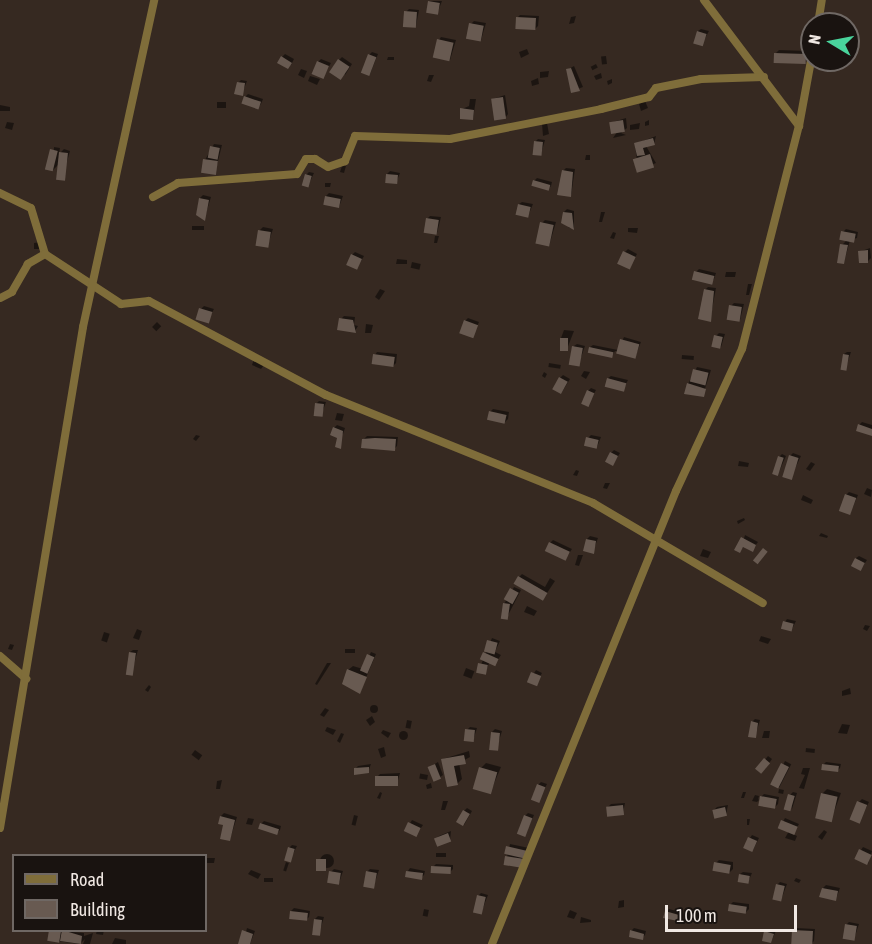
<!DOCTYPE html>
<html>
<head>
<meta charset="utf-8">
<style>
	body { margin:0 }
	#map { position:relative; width:872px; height:944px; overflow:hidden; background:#362921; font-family:"Asap Condensed",sans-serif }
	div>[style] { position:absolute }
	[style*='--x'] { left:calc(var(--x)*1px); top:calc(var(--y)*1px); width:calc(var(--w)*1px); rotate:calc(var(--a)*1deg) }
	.shadow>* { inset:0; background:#0007; transform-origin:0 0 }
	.round { border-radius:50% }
	.building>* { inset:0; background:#685a51; transform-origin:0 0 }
	.street>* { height:8px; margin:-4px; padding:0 4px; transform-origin:4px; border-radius:4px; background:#7f6d3a }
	span { translate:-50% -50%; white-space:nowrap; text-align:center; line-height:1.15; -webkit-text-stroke:5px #191310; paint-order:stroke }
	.legend { position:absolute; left:12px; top:854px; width:195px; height:78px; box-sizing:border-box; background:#191310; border:2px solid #6f6864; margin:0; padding:8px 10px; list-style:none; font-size:18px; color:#f0e8e3 }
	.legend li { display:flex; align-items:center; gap:12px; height:30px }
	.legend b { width:30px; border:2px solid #6f6864 }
	.north { position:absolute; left:800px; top:12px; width:60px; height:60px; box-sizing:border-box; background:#191310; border:2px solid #6f6864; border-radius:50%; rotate:280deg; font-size:16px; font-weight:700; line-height:24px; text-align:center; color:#f0e8e3 }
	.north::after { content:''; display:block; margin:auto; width:21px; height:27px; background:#49d49c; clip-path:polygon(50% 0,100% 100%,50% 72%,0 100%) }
	.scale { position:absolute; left:665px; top:905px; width:132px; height:27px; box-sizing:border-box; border:3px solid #f0e8e3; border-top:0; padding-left:8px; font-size:18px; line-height:21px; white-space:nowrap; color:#f0e8e3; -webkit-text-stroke:4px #191310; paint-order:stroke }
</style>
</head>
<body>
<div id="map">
	<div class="shadow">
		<i style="clip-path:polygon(429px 1px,442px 1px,437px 14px)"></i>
		<i style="clip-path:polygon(409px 9px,419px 10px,416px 26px,406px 12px)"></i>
		<i style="clip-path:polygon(520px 15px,539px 16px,538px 26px,535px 29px,517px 18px)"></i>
		<i style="clip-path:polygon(576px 16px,574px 23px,569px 24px,571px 17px)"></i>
		<i style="clip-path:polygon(474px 21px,486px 23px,481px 40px,471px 24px)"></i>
		<i style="clip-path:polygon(701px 29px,709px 31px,702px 44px,698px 31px)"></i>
		<i style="clip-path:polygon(441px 37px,456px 40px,450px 60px,439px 40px)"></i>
		<i style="clip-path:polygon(527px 49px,529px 54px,521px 58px,519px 52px)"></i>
		<i style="clip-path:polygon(779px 50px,808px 51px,808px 60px,805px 62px,776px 53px)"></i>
		<i style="clip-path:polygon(372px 52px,378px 54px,370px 74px,369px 55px)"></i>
		<i style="clip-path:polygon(285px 54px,294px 59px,291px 65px,282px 57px)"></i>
		<i style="left:606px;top:56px;width:8px;height:5px;rotate:83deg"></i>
		<i style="clip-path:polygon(342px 57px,352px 64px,345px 75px,339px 60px)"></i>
		<i style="clip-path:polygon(388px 57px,394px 57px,394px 60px,387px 60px)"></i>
		<i style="clip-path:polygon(321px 59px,331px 63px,323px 77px,318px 62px)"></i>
		<i style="left:596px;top:64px;width:4px;height:6px;rotate:63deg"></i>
		<i style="clip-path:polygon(574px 66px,583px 87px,572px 91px,567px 70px)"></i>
		<i style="clip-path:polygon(301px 69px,307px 71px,304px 78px,298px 75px)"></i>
		<i style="clip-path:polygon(549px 71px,548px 77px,540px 78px,540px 72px)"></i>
		<i style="clip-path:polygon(601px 73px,602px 78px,596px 80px,594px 76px)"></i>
		<i style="clip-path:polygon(429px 75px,434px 75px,431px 82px,427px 81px)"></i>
		<i style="clip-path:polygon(310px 76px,320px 79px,317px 85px,308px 81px)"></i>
		<i style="clip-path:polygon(538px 78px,539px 84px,532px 86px,531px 81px)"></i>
		<i style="clip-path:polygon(612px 79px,612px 83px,608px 85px,607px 81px)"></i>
		<i style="clip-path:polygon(241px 80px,247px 81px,242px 94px,238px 83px)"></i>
		<i style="clip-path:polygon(248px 94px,263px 99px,261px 104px,258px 107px,245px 97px)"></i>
		<i style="clip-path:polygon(505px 95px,508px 114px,506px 117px,493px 99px)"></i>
		<i style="clip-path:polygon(470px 99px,476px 99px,473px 119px,462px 109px,469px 106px)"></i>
		<i style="clip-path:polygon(645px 101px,648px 108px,641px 111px,639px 104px)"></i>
		<i style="left:217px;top:102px;width:9px;height:6px"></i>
		<i style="clip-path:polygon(0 105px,10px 107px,10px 111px,0 111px)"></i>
		<i style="clip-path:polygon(626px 118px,627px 128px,621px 133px,626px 135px,613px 138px,617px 132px,610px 123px)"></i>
		<i style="clip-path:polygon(649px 120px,649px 125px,645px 126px,645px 122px)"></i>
		<i style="clip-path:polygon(7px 122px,14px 123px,12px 130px,5px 128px)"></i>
		<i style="clip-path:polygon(547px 123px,549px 134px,543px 136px,542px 124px)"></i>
		<i style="clip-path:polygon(640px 123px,639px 129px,630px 130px,630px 125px)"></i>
		<i style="clip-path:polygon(656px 136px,654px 144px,646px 146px,656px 163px,638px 170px,635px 144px)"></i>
		<i style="clip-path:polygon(538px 139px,545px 140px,541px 154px,535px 142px)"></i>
		<i style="clip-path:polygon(214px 144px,222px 145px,215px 173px,205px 160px)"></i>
		<i style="clip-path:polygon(54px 147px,60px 148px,59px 154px,64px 149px,70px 151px,62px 180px,58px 165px,53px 170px)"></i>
		<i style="clip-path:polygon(590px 155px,590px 160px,585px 160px,586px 155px)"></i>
		<i style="clip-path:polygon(346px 166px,344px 173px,340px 172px,342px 166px)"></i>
		<i style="clip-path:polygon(566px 168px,575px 169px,571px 196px,563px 171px)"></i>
		<i style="clip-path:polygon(390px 171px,400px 173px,396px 183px,387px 174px)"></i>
		<i style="clip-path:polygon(309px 172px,314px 173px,308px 186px,306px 175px)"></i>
		<i style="clip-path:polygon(537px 178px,552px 182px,551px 186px,548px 189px,534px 181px)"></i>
		<i style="clip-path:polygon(325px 183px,331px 183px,330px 187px,325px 187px)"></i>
		<i style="clip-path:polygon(329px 193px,343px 196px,339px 207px,326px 196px)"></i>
		<i style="clip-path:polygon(203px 195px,211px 197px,204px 220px,200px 198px)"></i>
		<i style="clip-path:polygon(522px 202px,533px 204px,528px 216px,519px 204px)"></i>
		<i style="clip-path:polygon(567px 209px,574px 211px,574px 228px,569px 228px,564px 212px)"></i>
		<i style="clip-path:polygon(601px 212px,605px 212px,602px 222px,599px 222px)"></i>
		<i style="clip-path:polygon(430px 216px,441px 217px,437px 233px,427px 219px)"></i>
		<i style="clip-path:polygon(545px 220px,556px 222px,549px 246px,542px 223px)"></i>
		<i style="left:192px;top:226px;width:12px;height:4px"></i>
		<i style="clip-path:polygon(263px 227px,273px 229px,267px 247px,260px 230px)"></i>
		<i style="clip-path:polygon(628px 228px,638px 228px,637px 233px,628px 232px)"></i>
		<i style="clip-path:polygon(846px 229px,858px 232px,857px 238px,850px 240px,844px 263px,842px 245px,847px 240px,843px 232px)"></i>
		<i style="clip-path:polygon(613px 232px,616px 233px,614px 239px,610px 238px)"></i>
		<i style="clip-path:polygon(435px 236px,439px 236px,437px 243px,434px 243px)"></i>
		<i style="clip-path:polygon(40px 242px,39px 249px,34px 249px,34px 243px)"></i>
		<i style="clip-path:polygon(870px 248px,871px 258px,868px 261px,859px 252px)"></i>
		<i style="clip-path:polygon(628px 249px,637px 254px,629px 268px,625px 252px)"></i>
		<i style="clip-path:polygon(355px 252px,364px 256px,357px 268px,352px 255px)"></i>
		<i style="clip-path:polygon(397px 259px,407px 260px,407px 264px,396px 264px)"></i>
		<i style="left:412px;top:262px;width:9px;height:6px;rotate:13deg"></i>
		<i style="clip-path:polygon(699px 269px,716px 273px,714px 279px,712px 282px,696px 272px)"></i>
		<i style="clip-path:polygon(726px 272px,736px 272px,735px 277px,725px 277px)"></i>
		<i style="clip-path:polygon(748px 284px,752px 284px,749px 295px,746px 295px)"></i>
		<i style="clip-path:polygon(708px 287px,716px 288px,710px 320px,705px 290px)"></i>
		<i style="clip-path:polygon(380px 289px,385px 291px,379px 300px,375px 297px)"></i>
		<i style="clip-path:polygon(734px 303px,744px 304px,740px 320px,731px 306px)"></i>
		<i style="clip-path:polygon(204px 306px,214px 309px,207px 322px,201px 309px)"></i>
		<i style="clip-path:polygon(344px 316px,355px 317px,354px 325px,358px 326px,355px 331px,341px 319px)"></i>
		<i style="clip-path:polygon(468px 318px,479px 322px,473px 336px,465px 321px)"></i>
		<i style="left:157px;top:322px;width:6px;height:7px;rotate:45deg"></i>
		<i style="clip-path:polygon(366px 324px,373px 325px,371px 333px,365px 333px)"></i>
		<i style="clip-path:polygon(564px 330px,574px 331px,567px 349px,561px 338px)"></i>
		<i style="clip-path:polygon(719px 333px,725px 334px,721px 347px,716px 336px)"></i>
		<i style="clip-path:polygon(624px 337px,641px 342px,635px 357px,615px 351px,612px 356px,590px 347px,593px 345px,618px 350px)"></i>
		<i style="clip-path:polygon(577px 344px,585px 346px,578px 366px,574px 346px)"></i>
		<i style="clip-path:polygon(377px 352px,397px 354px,396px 363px,393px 366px,375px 355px)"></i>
		<i style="clip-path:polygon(847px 352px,851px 352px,845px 370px,844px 354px)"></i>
		<i style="left:682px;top:355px;width:12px;height:4px;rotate:5deg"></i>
		<i style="clip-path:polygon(254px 359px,267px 361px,261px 369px,252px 365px)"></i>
		<i style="left:549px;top:363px;width:12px;height:4px;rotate:9deg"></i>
		<i style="clip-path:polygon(697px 367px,711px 370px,703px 395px,688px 384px)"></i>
		<i style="clip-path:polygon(584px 371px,590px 372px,586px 379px,581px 376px)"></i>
		<i style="clip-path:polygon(544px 372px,547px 374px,545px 378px,542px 376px)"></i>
		<i style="clip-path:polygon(563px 375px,570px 379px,562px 392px,560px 378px)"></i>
		<i style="clip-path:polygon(611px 376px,628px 380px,623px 390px,608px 378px)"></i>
		<i style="clip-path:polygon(591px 388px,596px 390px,588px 405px,588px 391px)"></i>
		<i style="clip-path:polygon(319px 401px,326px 402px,321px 416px,316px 404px)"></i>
		<i style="clip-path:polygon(493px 409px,509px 412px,508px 419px,505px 422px,490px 412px)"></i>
		<i style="clip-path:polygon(337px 413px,344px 414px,342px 421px,335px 420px)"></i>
		<i style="clip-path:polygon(862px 422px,872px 425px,872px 434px,859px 425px)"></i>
		<i style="clip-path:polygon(337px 425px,345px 428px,343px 434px,334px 428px)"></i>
		<i style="clip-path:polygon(196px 435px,200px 436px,196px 441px,193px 439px)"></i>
		<i style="clip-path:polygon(591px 435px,601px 437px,597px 447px,588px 438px)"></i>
		<i style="clip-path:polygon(367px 436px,398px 437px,397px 446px,394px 449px,364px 439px)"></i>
		<i style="clip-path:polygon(614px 450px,620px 453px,613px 464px,611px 453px)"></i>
		<i style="clip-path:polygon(793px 453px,801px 456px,790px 479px,790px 456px)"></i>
		<i style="clip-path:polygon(782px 454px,786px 456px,778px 474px,779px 457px)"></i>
		<i style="clip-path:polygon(739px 461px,749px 463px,748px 467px,738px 466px)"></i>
		<i style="clip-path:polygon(811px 462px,815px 464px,810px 471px,806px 469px)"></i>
		<i style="clip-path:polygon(576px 470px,579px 471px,577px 476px,573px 475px)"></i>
		<i style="clip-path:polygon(605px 483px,610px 483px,607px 489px,603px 488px)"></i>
		<i style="clip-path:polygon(867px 488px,872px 490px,871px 497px,864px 494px)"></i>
		<i style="clip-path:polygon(849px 492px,858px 495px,850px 514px,846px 495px)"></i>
		<i style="clip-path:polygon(803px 495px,813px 500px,811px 504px,801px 500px)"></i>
		<i style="clip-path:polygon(744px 518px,745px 520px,738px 524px,737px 521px)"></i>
		<i style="clip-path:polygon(821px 533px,828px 536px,827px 538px,819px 536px)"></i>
		<i style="clip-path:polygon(745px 535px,758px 542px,752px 550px,744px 546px,740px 551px)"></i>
		<i style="clip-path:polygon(590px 536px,598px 538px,593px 552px,587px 539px)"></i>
		<i style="clip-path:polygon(553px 540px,572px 549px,566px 558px,550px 543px)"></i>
		<i style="clip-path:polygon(703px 549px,711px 552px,708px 558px,700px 556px)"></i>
		<i style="clip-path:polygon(578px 555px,583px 555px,579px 566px,575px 565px)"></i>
		<i style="clip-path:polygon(859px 556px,867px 560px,861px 569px,856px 558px)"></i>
		<i style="clip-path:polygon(522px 574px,545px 587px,550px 578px,555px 581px,545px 596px,519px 577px)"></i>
		<i style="clip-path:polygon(514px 587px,521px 590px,506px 619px,504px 604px)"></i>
		<i style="clip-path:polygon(527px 606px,537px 611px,534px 616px,524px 612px)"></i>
		<i style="clip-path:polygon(787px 619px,796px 621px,791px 631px,785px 622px)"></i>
		<i style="clip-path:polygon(865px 625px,870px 626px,867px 631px,863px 629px)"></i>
		<i style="clip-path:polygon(137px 629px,142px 631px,139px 640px,133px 638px)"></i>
		<i style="left:104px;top:632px;width:6px;height:9px;rotate:18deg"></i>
		<i style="clip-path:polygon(761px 636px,771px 639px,768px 644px,759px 641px)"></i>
		<i style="clip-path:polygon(492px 638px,500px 641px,495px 652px,501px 655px,495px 664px,490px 661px,485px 673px,478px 672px)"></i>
		<i style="clip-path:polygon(10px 644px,14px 645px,12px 650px,8px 649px)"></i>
		<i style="left:345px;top:649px;width:10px;height:4px"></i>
		<i style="clip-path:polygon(133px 650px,138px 650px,131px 674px,130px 652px)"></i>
		<i style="clip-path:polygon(371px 652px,376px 654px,360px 692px,348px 670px,353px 666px,363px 669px)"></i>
		<i style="clip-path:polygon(327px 663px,331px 663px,317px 685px,315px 684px)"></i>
		<i style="left:466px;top:668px;width:9px;height:8px;rotate:21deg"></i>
		<i style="clip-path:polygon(536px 670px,542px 673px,536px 684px,529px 681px)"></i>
		<i style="clip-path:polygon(149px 685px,151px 687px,148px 692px,145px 690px)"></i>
		<i style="clip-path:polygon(850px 688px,851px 694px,842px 696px,842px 691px)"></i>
		<i class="round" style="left:370px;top:705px;width:8px;height:8px"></i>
		<i style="clip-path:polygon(325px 708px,329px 710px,324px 717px,320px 715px)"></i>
		<i style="clip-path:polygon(372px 716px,375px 722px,370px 726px,366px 720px)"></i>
		<i style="clip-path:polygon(755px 719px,760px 720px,755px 737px,752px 722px)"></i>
		<i style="left:407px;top:720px;width:5px;height:8px;rotate:11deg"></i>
		<i style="clip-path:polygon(842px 724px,850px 725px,847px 734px,838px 733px)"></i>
		<i style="clip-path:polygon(327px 727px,336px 730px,333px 735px,325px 731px)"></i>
		<i style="clip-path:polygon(470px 727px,477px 728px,473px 741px,467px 730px)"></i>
		<i style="clip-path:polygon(495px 729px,502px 731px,496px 750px,492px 732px)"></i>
		<i style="clip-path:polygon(383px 730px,391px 733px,388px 738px,381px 733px)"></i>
		<i class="round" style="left:398.5px;top:730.5px;width:9px;height:9px"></i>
		<i style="clip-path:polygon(770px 731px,769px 738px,762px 738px,764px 731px)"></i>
		<i style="clip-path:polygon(341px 733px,344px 734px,340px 743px,337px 741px)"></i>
		<i style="clip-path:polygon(384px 747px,386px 756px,381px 758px,378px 749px)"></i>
		<i style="left:806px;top:748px;width:9px;height:4px;rotate:6deg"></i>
		<i style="left:195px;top:750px;width:9px;height:6px;rotate:36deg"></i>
		<i style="clip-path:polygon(469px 751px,470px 757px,459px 763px,462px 779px,457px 784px,443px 759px)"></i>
		<i style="clip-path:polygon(768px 756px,772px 759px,765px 769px,758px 769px)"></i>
		<i style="left:785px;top:761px;width:7px;height:26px;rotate:27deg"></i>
		<i style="clip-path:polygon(438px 762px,443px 775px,440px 777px,430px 767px)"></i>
		<i style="clip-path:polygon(826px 762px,841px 764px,840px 768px,837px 771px,823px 765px)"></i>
		<i style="clip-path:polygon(486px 763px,501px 767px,490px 793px,481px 768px)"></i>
		<i style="clip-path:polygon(371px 764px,368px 772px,355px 769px,358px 766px)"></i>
		<i style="clip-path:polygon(803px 768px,810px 768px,804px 789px,799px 788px,805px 775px,801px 774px)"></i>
		<i style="clip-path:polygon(400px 773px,397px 784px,377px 777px,380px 774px)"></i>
		<i style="left:428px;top:775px;width:5px;height:8px;rotate:101deg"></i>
		<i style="clip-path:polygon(222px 780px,220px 789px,216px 789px,217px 781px)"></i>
		<i style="clip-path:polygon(541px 782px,547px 784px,538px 801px,538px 785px)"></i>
		<i style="clip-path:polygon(431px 783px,432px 788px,427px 789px,426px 785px)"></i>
		<i style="left:779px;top:789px;width:5px;height:4px;rotate:11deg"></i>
		<i style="clip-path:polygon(827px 789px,841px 793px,831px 820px,822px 794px)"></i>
		<i style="clip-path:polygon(380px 792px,382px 793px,380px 799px,377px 798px)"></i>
		<i style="clip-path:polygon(743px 792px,746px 792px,744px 798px,741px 798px)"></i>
		<i style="clip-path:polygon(793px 792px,797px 793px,792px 809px,790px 795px)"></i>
		<i style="clip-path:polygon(764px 794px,779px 797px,778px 804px,775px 807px,761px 798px,757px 802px,752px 801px,755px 795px,759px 796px,758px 800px)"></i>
		<i style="clip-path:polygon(862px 799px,869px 802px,859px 822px,859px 802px)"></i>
		<i style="clip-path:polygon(443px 801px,448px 801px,445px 810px,441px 810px)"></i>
		<i style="clip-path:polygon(625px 803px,623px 813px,608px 807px,611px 804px)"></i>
		<i style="clip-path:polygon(728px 805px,726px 815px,714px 810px,717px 807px)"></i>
		<i style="clip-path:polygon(467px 808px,472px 811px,464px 825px,464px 811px)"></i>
		<i style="clip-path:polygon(224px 813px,237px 817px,230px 839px,221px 816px)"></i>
		<i style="clip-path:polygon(528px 813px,534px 815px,525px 835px,525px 816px)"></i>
		<i style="left:354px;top:815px;width:4px;height:10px;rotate:14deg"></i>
		<i style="clip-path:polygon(248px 818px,254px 819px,252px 825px,246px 824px)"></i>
		<i style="clip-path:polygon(785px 818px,799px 824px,793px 834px,797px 836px,795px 841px,785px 838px,789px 831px,780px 827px)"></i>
		<i style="clip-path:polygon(747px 819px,750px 819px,749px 825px,747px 825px)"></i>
		<i style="clip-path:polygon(412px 820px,423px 825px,416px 835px,406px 830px)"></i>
		<i style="clip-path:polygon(264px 821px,281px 826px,280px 830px,277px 833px,261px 824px)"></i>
		<i style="clip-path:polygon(824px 830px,827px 832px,822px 840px,818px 837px)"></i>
		<i style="clip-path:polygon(451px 831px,450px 840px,436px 839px,439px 836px)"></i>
		<i style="clip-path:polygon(752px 835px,759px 838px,753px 850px,750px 838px)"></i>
		<i style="clip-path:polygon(510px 844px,529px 848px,521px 866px,507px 857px)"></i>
		<i style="clip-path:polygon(292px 845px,297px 846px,290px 860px,289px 848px)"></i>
		<i style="clip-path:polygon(863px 847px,872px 851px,868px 864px,861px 850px)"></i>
		<i style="left:436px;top:853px;width:10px;height:4px"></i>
		<i class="round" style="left:320px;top:854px;width:14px;height:14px"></i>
		<i style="clip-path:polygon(207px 858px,215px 858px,214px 863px,206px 863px)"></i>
		<i style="clip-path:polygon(719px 860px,733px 862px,733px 869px,730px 872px,716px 863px)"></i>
		<i style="left:286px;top:862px;width:3px;height:9px;rotate:18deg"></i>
		<i style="clip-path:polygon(436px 864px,453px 865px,453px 869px,450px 872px,433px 867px)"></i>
		<i style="clip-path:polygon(410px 868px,425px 871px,424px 875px,421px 878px,408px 871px)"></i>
		<i style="clip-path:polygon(334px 869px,343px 871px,339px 883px,331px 872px)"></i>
		<i style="clip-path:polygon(370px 869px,379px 870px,373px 888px,367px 872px)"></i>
		<i style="clip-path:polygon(251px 870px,261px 874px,258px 879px,248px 874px)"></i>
		<i style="clip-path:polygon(743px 872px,752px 873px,748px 882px,740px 874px)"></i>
		<i style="left:264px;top:878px;width:9px;height:4px"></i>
		<i style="clip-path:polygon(796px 878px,801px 880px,799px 883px,794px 881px)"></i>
		<i style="clip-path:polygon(780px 882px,787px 884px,781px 900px,777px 885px)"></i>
		<i style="clip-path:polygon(826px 885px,840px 888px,836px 899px,823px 888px)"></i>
		<i style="clip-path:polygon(481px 893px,488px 895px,481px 913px,478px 896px)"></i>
		<i style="clip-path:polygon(624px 900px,624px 907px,618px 908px,619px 901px)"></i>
		<i style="clip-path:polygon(733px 902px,749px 904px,749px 909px,746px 912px,730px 905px)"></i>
		<i style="clip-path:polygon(294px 908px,310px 911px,309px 917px,306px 920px,291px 911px)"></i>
		<i style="left:424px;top:909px;width:5px;height:7px;rotate:11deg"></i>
		<i style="clip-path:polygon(669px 909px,681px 912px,680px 917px,677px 920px,666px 912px)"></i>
		<i style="clip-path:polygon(570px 910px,577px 913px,574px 919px,567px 917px)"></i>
		<i style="clip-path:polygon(318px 916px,324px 917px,319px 934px,315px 919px)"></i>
		<i style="clip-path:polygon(581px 917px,591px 920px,591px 922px,580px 923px)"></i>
		<i style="clip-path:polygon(849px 922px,859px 924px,854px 939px,846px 925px)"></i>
		<i style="clip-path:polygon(247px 928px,255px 931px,250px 944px,243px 944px)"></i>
		<i style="clip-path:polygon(634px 928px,646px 931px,645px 935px,642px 938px,631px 931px)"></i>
		<i style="clip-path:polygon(796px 928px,815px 929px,814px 941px,811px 944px,793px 931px)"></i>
		<i style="clip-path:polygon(769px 929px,776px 931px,771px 942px,766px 932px)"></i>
		<i style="clip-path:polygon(51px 930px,84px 933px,84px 936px,93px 933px,90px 944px,83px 944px,85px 939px,80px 944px,49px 940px)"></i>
		<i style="clip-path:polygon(97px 930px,104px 930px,103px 935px,96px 934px)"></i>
		<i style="clip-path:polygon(115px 938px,126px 940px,126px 944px,112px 944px)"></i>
	</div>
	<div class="building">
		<i style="left:428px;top:1px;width:12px;height:12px;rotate:9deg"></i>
		<i style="left:404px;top:11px;width:13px;height:16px;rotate:4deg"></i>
		<i style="left:516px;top:17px;width:20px;height:12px;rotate:3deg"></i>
		<i style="left:469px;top:23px;width:15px;height:16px;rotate:11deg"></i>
		<i style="left:697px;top:31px;width:10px;height:13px;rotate:17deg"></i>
		<i style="left:437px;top:39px;width:17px;height:19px;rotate:13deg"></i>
		<i style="left:774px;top:53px;width:32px;height:10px;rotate:2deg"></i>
		<i style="left:368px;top:54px;width:9px;height:20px;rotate:21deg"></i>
		<i style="clip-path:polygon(281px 56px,292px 63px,288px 69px,277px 63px)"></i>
		<i style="left:338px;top:59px;width:14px;height:16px;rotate:34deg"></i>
		<i style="left:317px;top:61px;width:13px;height:14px;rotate:23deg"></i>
		<i style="clip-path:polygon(571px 68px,580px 91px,571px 93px,566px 69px)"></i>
		<i style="clip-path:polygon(237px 82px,245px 83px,243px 96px,234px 94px)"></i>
		<i style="left:244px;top:96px;width:18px;height:8px;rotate:19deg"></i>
		<i style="left:503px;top:97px;width:22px;height:12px;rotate:82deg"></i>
		<i style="clip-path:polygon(460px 108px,474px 110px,473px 120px,460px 119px)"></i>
		<i style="left:623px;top:120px;width:12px;height:14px;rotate:81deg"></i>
		<i style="clip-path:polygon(653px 138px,655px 145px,643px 148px,645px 155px,637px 156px,634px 143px)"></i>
		<i style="left:534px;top:141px;width:9px;height:14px;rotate:6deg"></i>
		<i style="left:210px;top:146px;width:10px;height:12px;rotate:11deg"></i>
		<i style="left:50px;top:149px;width:8px;height:21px;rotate:14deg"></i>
		<i style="left:59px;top:152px;width:9px;height:28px;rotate:6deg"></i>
		<i style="left:650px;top:154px;width:14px;height:18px;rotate:73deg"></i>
		<i style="left:203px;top:159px;width:15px;height:14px;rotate:8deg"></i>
		<i style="clip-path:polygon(562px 170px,573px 172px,571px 197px,557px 195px)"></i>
		<i style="left:305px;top:174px;width:7px;height:12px;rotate:16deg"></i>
		<i style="left:386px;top:174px;width:12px;height:9px;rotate:5deg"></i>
		<i style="left:533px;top:180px;width:18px;height:6px;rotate:16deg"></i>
		<i style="left:325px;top:196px;width:16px;height:9px;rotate:11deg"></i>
		<i style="clip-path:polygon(199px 198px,209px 200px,205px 221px,196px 215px)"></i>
		<i style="left:518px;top:204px;width:13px;height:11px;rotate:13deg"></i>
		<i style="clip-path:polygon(563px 212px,572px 213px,574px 230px,561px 223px)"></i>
		<i style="left:426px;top:218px;width:13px;height:15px;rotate:9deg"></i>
		<i style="left:540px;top:222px;width:14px;height:22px;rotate:12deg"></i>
		<i style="left:258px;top:230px;width:13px;height:16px;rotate:9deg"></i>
		<i style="left:841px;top:231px;width:15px;height:9px;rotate:11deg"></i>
		<i style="clip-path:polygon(840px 244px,848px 245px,844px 264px,837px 263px)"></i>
		<i style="clip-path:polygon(868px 250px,868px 263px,859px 263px,858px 251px)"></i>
		<i style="left:623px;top:251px;width:14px;height:14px;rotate:25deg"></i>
		<i style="left:351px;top:254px;width:12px;height:12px;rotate:24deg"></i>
		<i style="left:694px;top:271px;width:21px;height:9px;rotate:14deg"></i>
		<i style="clip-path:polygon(704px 289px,714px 291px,711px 322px,698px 319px)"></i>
		<i style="left:729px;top:305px;width:13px;height:15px;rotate:9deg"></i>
		<i style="left:199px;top:308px;width:14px;height:12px;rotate:17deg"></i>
		<i style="clip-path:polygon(339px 318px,353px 320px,356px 333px,337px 330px)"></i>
		<i style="left:464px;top:320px;width:15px;height:14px;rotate:20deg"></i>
		<i style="left:714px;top:335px;width:9px;height:12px;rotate:13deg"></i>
		<i style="left:560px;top:338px;width:8px;height:13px"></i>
		<i style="left:620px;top:339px;width:20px;height:15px;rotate:15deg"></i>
		<i style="left:572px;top:346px;width:11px;height:19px;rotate:10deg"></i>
		<i style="left:589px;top:347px;width:25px;height:6px;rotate:12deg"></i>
		<i style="left:373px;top:354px;width:22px;height:10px;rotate:8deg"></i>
		<i style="left:843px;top:354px;width:6px;height:16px;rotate:9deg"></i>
		<i style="left:693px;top:369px;width:16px;height:13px;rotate:14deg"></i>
		<i style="left:559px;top:377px;width:10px;height:14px;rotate:29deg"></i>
		<i style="left:607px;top:378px;width:20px;height:9px;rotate:15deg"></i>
		<i style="clip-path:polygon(687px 383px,706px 389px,704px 397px,684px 394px)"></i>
		<i style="left:587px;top:390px;width:8px;height:15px;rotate:23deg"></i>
		<i style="left:315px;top:403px;width:9px;height:13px;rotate:6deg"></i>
		<i style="left:489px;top:411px;width:18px;height:9px;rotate:13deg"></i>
		<i style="clip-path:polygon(858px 424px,872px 429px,872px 436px,856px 431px)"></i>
		<i style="clip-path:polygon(333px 427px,343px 431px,341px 449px,335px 447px,337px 438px,330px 435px)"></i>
		<i style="left:586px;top:437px;width:13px;height:9px;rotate:13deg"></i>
		<i style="clip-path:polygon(375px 438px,396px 439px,395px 451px,361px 448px,362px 439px)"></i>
		<i style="left:610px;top:452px;width:9px;height:11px;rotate:27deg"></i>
		<i style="left:789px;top:455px;width:10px;height:23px;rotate:17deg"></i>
		<i style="left:778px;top:456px;width:6px;height:19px;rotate:18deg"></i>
		<i style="left:845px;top:494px;width:12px;height:18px;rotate:20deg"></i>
		<i style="clip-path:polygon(741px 537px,756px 545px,753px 552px,743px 547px,740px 553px,734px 550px)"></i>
		<i style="clip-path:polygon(586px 539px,596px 541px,594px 554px,583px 551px)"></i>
		<i style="left:549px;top:542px;width:23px;height:10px;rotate:25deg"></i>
		<i style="left:763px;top:548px;width:6px;height:16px;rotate:39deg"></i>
		<i style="left:855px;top:558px;width:11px;height:9px;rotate:27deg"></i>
		<i style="left:518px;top:576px;width:34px;height:9px;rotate:30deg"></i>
		<i style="left:510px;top:588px;width:10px;height:13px;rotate:29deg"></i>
		<i style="left:503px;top:603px;width:7px;height:16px;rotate:8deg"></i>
		<i style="left:783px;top:621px;width:11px;height:8px;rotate:15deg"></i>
		<i style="left:487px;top:640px;width:11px;height:12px;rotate:15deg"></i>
		<i style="left:129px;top:652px;width:7px;height:23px;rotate:8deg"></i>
		<i style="left:483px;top:652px;width:17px;height:8px;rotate:24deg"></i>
		<i style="left:367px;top:654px;width:8px;height:18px;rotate:23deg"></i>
		<i style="left:478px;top:663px;width:10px;height:10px;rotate:11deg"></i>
		<i style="clip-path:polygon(347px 669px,367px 677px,360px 694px,342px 684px)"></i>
		<i style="left:531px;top:672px;width:11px;height:11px;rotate:22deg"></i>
		<i style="clip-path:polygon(751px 721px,758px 723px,756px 738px,748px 737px)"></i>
		<i style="left:465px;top:729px;width:10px;height:12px;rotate:6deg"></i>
		<i style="left:491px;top:732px;width:9px;height:18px;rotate:6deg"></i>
		<i style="clip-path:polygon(464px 755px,466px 764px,454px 766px,458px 785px,447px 787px,441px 759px)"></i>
		<i style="left:764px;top:758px;width:8px;height:14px;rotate:40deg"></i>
		<i style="left:781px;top:763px;width:9px;height:24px;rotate:27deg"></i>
		<i style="left:435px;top:764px;width:16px;height:8px;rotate:68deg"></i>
		<i style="left:822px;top:764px;width:17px;height:6px;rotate:7deg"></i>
		<i style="clip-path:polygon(369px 767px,369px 773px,354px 775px,354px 768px)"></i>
		<i style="left:479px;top:767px;width:19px;height:23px;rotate:16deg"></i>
		<i style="left:375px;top:776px;width:23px;height:10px"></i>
		<i style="left:537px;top:784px;width:9px;height:17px;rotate:21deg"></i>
		<i style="left:821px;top:793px;width:17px;height:26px;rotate:13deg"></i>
		<i style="left:788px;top:794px;width:7px;height:16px;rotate:16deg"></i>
		<i style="left:760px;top:796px;width:17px;height:10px;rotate:10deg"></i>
		<i style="left:857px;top:801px;width:11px;height:20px;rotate:22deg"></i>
		<i style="left:623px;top:805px;width:10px;height:17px;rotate:84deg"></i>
		<i style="left:725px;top:807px;width:9px;height:13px;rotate:77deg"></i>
		<i style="left:463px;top:810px;width:8px;height:14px;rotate:30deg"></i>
		<i style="left:524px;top:815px;width:9px;height:20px;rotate:21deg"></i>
		<i style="clip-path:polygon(220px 816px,235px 820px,230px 841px,220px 839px,223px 825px,218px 824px)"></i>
		<i style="left:781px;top:820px;width:18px;height:9px;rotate:22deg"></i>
		<i style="left:408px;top:822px;width:14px;height:10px;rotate:25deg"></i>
		<i style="left:260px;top:823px;width:20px;height:6px;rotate:18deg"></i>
		<i style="left:448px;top:833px;width:9px;height:15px;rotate:69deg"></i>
		<i style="left:748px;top:837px;width:10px;height:12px;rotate:24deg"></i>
		<i style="left:506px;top:846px;width:22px;height:8px;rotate:13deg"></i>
		<i style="left:288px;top:847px;width:7px;height:14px;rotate:16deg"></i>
		<i style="left:859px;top:849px;width:14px;height:11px;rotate:25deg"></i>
		<i style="left:505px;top:856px;width:18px;height:9px;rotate:9deg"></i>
		<i style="left:316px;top:859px;width:10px;height:12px"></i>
		<i style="left:714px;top:862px;width:17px;height:9px;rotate:10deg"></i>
		<i style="left:431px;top:866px;width:20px;height:7px;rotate:3deg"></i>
		<i style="left:329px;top:871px;width:12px;height:12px;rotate:9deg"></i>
		<i style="left:366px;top:871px;width:11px;height:16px;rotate:10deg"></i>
		<i style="clip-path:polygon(406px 871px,423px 873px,422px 880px,405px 877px)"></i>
		<i style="left:739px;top:874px;width:11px;height:8px;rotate:10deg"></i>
		<i style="left:776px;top:884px;width:9px;height:16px;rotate:13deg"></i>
		<i style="clip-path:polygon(822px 888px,838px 891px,836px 901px,819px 897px)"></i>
		<i style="left:477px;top:895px;width:9px;height:18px;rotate:13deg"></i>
		<i style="left:729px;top:904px;width:18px;height:7px;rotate:9deg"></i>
		<i style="left:290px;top:911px;width:18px;height:8px;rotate:6deg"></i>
		<i style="clip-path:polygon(665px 911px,679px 915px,678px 921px,663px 918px)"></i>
		<i style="left:314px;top:919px;width:8px;height:16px;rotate:7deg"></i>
		<i style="left:845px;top:924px;width:12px;height:15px;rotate:9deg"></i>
		<i style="left:49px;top:930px;width:12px;height:11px;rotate:9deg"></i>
		<i style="clip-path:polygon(62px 930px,82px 936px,81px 944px,60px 941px)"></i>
		<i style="clip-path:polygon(242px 930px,253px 934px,250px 944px,238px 944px)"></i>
		<i style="clip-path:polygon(630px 930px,644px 934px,643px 940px,629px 937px)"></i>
		<i style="left:792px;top:930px;width:21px;height:14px;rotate:3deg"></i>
		<i style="clip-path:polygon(764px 931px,774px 934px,771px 943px,762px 941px)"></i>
	</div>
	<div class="street">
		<i style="--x:704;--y:0;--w:158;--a:53"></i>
		<i style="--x:818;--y:24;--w:24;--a:-81"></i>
		<i style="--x:0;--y:193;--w:34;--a:26"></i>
		<i style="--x:31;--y:208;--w:48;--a:73.1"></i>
		<i style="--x:45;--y:254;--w:20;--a:150"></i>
		<i style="--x:28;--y:264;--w:32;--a:120"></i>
		<i style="--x:12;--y:292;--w:13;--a:153"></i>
		<i style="--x:153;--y:197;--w:29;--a:-29"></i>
		<i style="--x:178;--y:183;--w:119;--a:-4.3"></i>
		<i style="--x:297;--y:174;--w:17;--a:-59"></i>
		<i style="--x:306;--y:159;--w:9;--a:0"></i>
		<i style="--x:315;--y:159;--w:15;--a:32"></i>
		<i style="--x:328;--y:167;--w:18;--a:-19"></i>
		<i style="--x:345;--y:161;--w:27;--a:-68"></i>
		<i style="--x:355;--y:136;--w:95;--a:1.8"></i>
		<i style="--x:450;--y:139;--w:154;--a:-11.2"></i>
		<i style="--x:601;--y:109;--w:49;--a:-14"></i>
		<i style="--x:649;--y:97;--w:11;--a:-52"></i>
		<i style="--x:656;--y:88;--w:46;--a:-11.3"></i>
		<i style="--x:701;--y:79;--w:63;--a:-1.8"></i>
		<i style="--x:45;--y:254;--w:91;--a:33.3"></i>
		<i style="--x:121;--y:304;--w:28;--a:-6"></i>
		<i style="--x:149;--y:301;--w:200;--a:28"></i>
		<i style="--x:326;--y:395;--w:288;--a:22"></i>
		<i style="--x:593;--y:503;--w:197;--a:30.5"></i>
		<i style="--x:0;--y:656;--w:35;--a:41"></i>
		<i style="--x:0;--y:828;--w:508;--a:-80.59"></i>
		<i style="--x:83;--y:327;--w:335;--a:-77.7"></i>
		<i style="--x:492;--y:944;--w:489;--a:-67.9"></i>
		<i style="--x:676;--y:491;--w:157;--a:-65.1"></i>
		<i style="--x:742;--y:349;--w:230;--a:-75.7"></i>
		<i style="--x:799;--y:126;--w:72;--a:-79.6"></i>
	</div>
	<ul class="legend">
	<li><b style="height:8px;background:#7f6d3a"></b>Road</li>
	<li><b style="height:16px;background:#685a51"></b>Building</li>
	</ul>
	<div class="north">N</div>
	<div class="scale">100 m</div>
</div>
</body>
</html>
